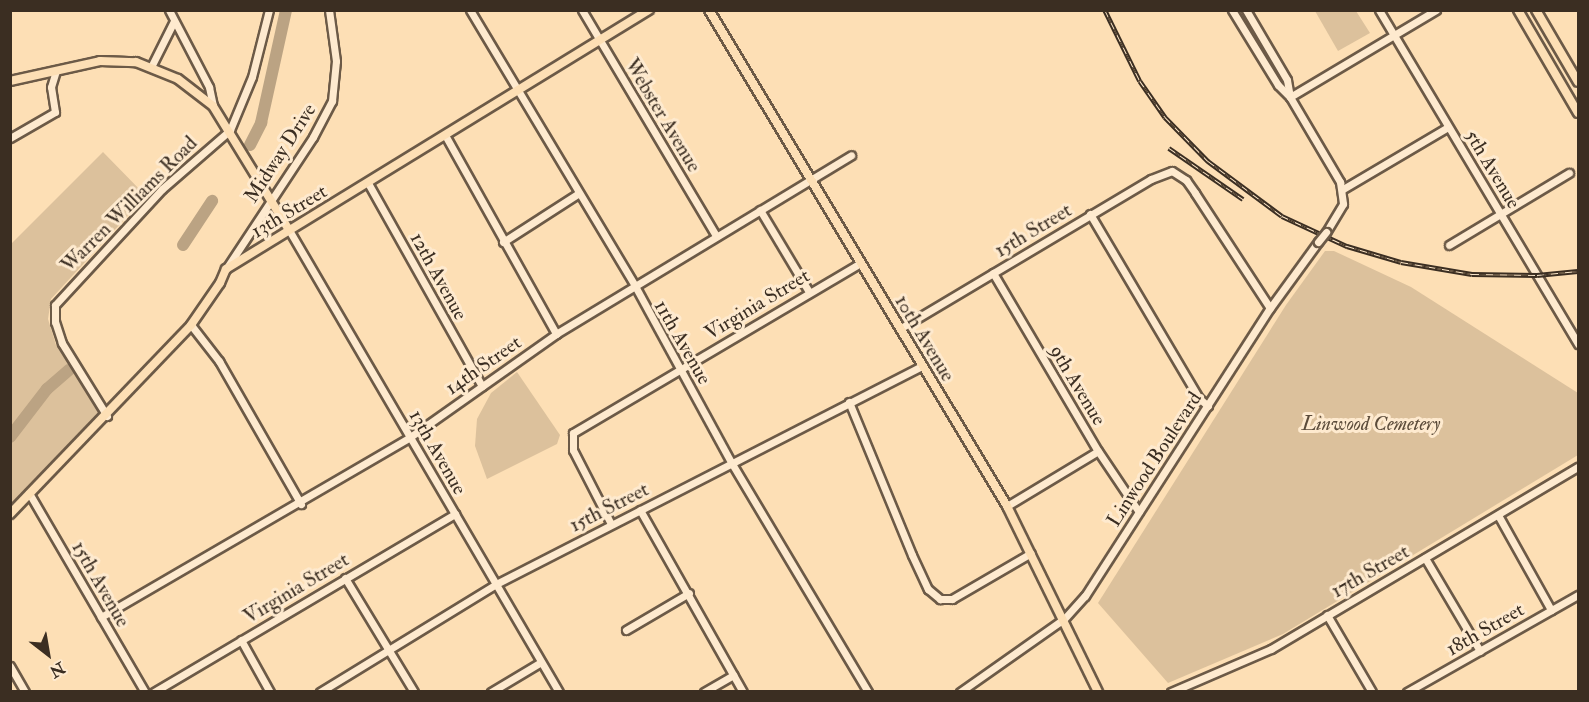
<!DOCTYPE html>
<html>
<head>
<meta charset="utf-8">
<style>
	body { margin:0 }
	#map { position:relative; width:1589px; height:702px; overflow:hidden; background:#fddfb5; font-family:"IM FELL Double Pica",serif }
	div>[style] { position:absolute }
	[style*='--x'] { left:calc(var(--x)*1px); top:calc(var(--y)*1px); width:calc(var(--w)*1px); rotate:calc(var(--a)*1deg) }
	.green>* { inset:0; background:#dcc19c }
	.river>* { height:12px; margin:-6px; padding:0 6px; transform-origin:6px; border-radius:6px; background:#bba383 }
	.roads { filter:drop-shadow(2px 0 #6c5a47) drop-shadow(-2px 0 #6c5a47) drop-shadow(0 2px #6c5a47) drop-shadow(0 -2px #6c5a47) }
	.minor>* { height:7px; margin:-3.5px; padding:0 3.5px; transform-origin:3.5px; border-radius:3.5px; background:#feeacf }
	.major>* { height:8px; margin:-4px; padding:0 4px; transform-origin:4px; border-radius:4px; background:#fddfb5 }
	.rail>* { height:4.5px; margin-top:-2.25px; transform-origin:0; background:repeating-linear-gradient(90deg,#feeacf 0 7px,#3b2e22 0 14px); box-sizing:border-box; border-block:2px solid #3b2e22 }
	.bridges { filter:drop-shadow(2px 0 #6c5a47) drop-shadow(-2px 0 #6c5a47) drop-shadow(0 2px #6c5a47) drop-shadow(0 -2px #6c5a47) }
	.minor-bridge>* { height:7px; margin:-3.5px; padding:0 3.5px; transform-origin:3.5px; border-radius:3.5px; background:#feeacf }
	span { translate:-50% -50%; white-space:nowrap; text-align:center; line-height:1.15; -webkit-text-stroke:6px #feeacf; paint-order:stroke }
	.street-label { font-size:20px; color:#3b2e22 }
	.park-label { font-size:20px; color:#5b4b3a; font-style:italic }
	.frame { position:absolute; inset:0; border:12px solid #3b2e22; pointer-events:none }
	.north { position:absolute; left:18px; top:624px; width:60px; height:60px; -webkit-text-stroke:4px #feeacf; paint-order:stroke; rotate:149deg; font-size:16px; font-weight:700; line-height:24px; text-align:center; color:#3b2e22 }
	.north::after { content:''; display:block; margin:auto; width:21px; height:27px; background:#3b2e22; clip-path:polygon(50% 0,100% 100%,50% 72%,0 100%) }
</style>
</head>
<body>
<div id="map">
	<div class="green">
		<i style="clip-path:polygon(1315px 11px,1356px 11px,1370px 33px,1338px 51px)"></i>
		<i style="clip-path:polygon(103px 152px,146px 196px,51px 299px,48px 319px,56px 345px,88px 387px,102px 416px,30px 485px,11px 511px,11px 244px)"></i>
		<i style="clip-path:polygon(1325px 251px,1334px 251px,1411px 287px,1578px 393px,1578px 455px,1283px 634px,1168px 683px,1098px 603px,1286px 305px)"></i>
		<i style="clip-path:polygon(517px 372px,560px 435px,557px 444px,487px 479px,475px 446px,477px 419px,491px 393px)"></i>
	</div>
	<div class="river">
		<i style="--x:250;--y:145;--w:25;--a:-63"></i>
		<i style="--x:261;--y:123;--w:116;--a:-77.5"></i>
		<i style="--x:183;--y:245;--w:53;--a:-56.6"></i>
		<i style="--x:10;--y:437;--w:61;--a:-52.4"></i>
		<i style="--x:47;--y:389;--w:29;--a:-41"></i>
	</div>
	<div class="roads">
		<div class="minor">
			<i style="--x:169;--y:10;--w:87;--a:62.5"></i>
			<i style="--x:209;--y:87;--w:19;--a:78"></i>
			<i style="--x:470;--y:10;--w:322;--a:59.1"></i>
			<i style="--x:635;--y:286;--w:200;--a:61.4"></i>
			<i style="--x:731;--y:462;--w:268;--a:59.2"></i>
			<i style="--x:582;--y:10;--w:263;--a:59.3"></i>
			<i style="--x:1232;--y:10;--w:88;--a:58.5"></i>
			<i style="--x:1278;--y:85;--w:17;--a:45"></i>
			<i style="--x:1290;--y:97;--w:99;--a:59.5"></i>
			<i style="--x:1340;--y:182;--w:22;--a:82"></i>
			<i style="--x:1343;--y:204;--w:33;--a:121"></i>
			<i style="--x:1246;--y:10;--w:81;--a:59.6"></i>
			<i style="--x:1287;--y:80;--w:17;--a:80"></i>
			<i style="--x:1379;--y:10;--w:389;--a:59.2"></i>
			<i style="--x:151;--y:67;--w:51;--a:-63.4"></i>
			<i style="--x:1290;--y:97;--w:170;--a:-30.8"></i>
			<i style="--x:445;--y:135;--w:228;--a:60.8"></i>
			<i style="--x:10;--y:138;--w:52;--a:-30"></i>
			<i style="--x:55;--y:112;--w:25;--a:-99"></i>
			<i style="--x:51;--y:87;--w:17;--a:-73"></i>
			<i style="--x:368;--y:183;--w:233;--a:60.7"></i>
			<i style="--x:1343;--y:189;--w:122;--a:-30.6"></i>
			<i style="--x:760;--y:210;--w:96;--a:59.1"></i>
			<i style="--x:1090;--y:214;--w:214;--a:59.4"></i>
			<i style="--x:1199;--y:398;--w:12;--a:42"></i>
			<i style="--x:289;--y:230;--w:535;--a:59.7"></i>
			<i style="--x:503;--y:242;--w:90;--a:-32.8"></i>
			<i style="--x:1449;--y:245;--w:140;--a:-31"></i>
			<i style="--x:226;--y:269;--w:158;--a:-56.6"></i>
			<i style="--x:313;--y:137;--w:41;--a:-62.2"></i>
			<i style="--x:332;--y:101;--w:40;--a:-84.3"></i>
			<i style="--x:336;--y:61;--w:51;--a:-97.8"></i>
			<i style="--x:993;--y:273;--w:207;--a:59.5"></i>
			<i style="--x:1098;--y:451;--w:73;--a:56.1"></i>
			<i style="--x:191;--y:325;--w:46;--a:52.1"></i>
			<i style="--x:219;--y:361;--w:165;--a:60.2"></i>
			<i style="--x:901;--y:328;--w:291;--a:-30.8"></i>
			<i style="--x:1151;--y:179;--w:22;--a:-21"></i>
			<i style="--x:1172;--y:171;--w:17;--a:33"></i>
			<i style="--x:1186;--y:180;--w:16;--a:55"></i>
			<i style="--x:1195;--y:193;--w:137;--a:56.9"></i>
			<i style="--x:849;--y:402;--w:165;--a:67.6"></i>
			<i style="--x:912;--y:555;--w:38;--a:65"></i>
			<i style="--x:928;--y:589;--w:16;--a:40"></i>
			<i style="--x:940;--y:599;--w:12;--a:0"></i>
			<i style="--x:952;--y:599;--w:91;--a:-30.2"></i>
			<i style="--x:107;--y:416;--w:86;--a:-121.7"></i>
			<i style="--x:62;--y:343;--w:22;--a:-108"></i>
			<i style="--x:55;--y:322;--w:17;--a:-90"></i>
			<i style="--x:55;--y:305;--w:158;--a:-47.3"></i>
			<i style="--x:162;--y:189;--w:90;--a:-40.9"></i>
			<i style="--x:230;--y:130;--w:57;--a:-67.5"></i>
			<i style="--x:252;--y:77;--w:69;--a:-75.8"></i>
			<i style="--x:29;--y:493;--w:230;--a:59.8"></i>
			<i style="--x:1007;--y:506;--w:106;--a:-31.1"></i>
			<i style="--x:640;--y:510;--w:209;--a:60.5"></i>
			<i style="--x:1498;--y:515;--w:109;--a:60.8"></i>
			<i style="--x:611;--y:524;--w:83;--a:-117.2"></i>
			<i style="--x:573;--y:450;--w:17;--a:-90"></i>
			<i style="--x:573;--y:433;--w:334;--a:-30.6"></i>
			<i style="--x:1425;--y:558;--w:108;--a:59.4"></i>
			<i style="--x:345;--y:578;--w:133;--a:58.8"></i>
			<i style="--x:1327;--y:615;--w:89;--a:59.7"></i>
			<i style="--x:101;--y:617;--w:358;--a:-30.2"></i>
			<i style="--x:410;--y:437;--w:179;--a:-35.2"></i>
			<i style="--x:556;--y:334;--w:345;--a:-31.2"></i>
			<i style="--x:626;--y:630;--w:73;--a:-30.4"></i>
			<i style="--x:241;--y:640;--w:60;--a:60.9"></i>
			<i style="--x:10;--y:666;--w:30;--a:60"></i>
			<i style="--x:154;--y:692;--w:350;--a:-30.6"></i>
			<i style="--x:320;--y:692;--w:206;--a:-31.5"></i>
			<i style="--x:496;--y:584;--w:479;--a:-27.1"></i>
			<i style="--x:491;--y:692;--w:58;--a:-31"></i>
			<i style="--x:704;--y:692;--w:34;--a:-30"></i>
			<i style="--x:960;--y:692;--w:127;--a:-35.1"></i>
			<i style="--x:1064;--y:619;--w:31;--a:-48"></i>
			<i style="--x:1085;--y:596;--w:342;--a:-57.3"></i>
			<i style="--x:1270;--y:308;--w:82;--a:-54"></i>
			<i style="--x:1171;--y:692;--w:109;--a:-23.3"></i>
			<i style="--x:1271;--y:649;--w:357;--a:-30.7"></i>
			<i style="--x:1407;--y:692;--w:197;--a:-29.6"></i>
		</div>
		<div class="major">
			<i style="--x:709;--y:10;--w:579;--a:59"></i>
			<i style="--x:1007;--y:506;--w:207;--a:63.9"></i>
			<i style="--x:1518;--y:10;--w:119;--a:59.8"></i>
			<i style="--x:1536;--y:10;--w:83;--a:59.7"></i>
			<i style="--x:10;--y:81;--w:92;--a:-12.5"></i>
			<i style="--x:100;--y:61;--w:36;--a:2"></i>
			<i style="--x:136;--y:62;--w:45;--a:22"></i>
			<i style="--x:178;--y:79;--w:44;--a:37.6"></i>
			<i style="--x:213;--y:106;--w:145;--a:58.5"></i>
			<i style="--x:10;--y:514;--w:262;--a:-46.2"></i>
			<i style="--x:191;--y:325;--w:51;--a:-55.4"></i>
			<i style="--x:220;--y:283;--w:15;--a:-67"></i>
			<i style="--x:226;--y:269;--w:496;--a:-31.5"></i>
		</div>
	</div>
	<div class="rail">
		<i style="--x:1105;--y:10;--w:79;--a:63.8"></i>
		<i style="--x:1140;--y:81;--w:44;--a:55.2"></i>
		<i style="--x:1165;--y:117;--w:62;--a:45.7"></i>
		<i style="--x:1208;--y:161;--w:92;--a:36.6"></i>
		<i style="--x:1282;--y:216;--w:72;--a:24.8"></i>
		<i style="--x:1347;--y:246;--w:56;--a:16.5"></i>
		<i style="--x:1401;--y:262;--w:72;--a:9.6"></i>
		<i style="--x:1472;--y:274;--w:65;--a:0.9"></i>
		<i style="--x:1537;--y:275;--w:41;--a:-5.6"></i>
		<i style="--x:1169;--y:148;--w:90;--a:34.6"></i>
	</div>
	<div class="bridges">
		<div class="minor-bridge">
			<i style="--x:1318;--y:242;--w:13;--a:-51"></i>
		</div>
	</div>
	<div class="street-label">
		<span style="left:663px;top:115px;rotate:59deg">Webster Avenue</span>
		<span style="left:280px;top:153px;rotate:-57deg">Midway Drive</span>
		<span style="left:1493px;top:169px;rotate:59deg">5th Avenue</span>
		<span style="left:129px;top:204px;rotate:-45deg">Warren Williams Road</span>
		<span style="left:289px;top:211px;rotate:-31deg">13th Street</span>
		<span style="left:1033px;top:230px;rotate:-31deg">15th Street</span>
		<span style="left:439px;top:276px;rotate:61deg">12th Avenue</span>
		<span style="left:757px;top:304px;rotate:-31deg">Virginia Street</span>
		<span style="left:925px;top:338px;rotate:59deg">10th Avenue</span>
		<span style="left:683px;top:342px;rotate:60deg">11th Avenue</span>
		<span style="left:483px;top:365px;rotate:-35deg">14th Street</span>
		<span style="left:1078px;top:385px;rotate:59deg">9th Avenue</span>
		<span style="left:438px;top:452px;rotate:60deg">13th Avenue</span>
		<span style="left:1154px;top:459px;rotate:-57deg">Linwood Boulevard</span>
		<span style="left:609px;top:507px;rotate:-27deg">15th Street</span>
		<span style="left:1370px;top:571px;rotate:-30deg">17th Street</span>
		<span style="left:101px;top:584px;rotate:60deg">15th Avenue</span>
		<span style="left:296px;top:588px;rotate:-31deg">Virginia Street</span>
		<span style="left:1485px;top:629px;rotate:-30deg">18th Street</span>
	</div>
	<div class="park-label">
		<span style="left:1371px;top:423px">Linwood Cemetery</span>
	</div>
	<div class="frame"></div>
	<div class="north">N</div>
</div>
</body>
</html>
